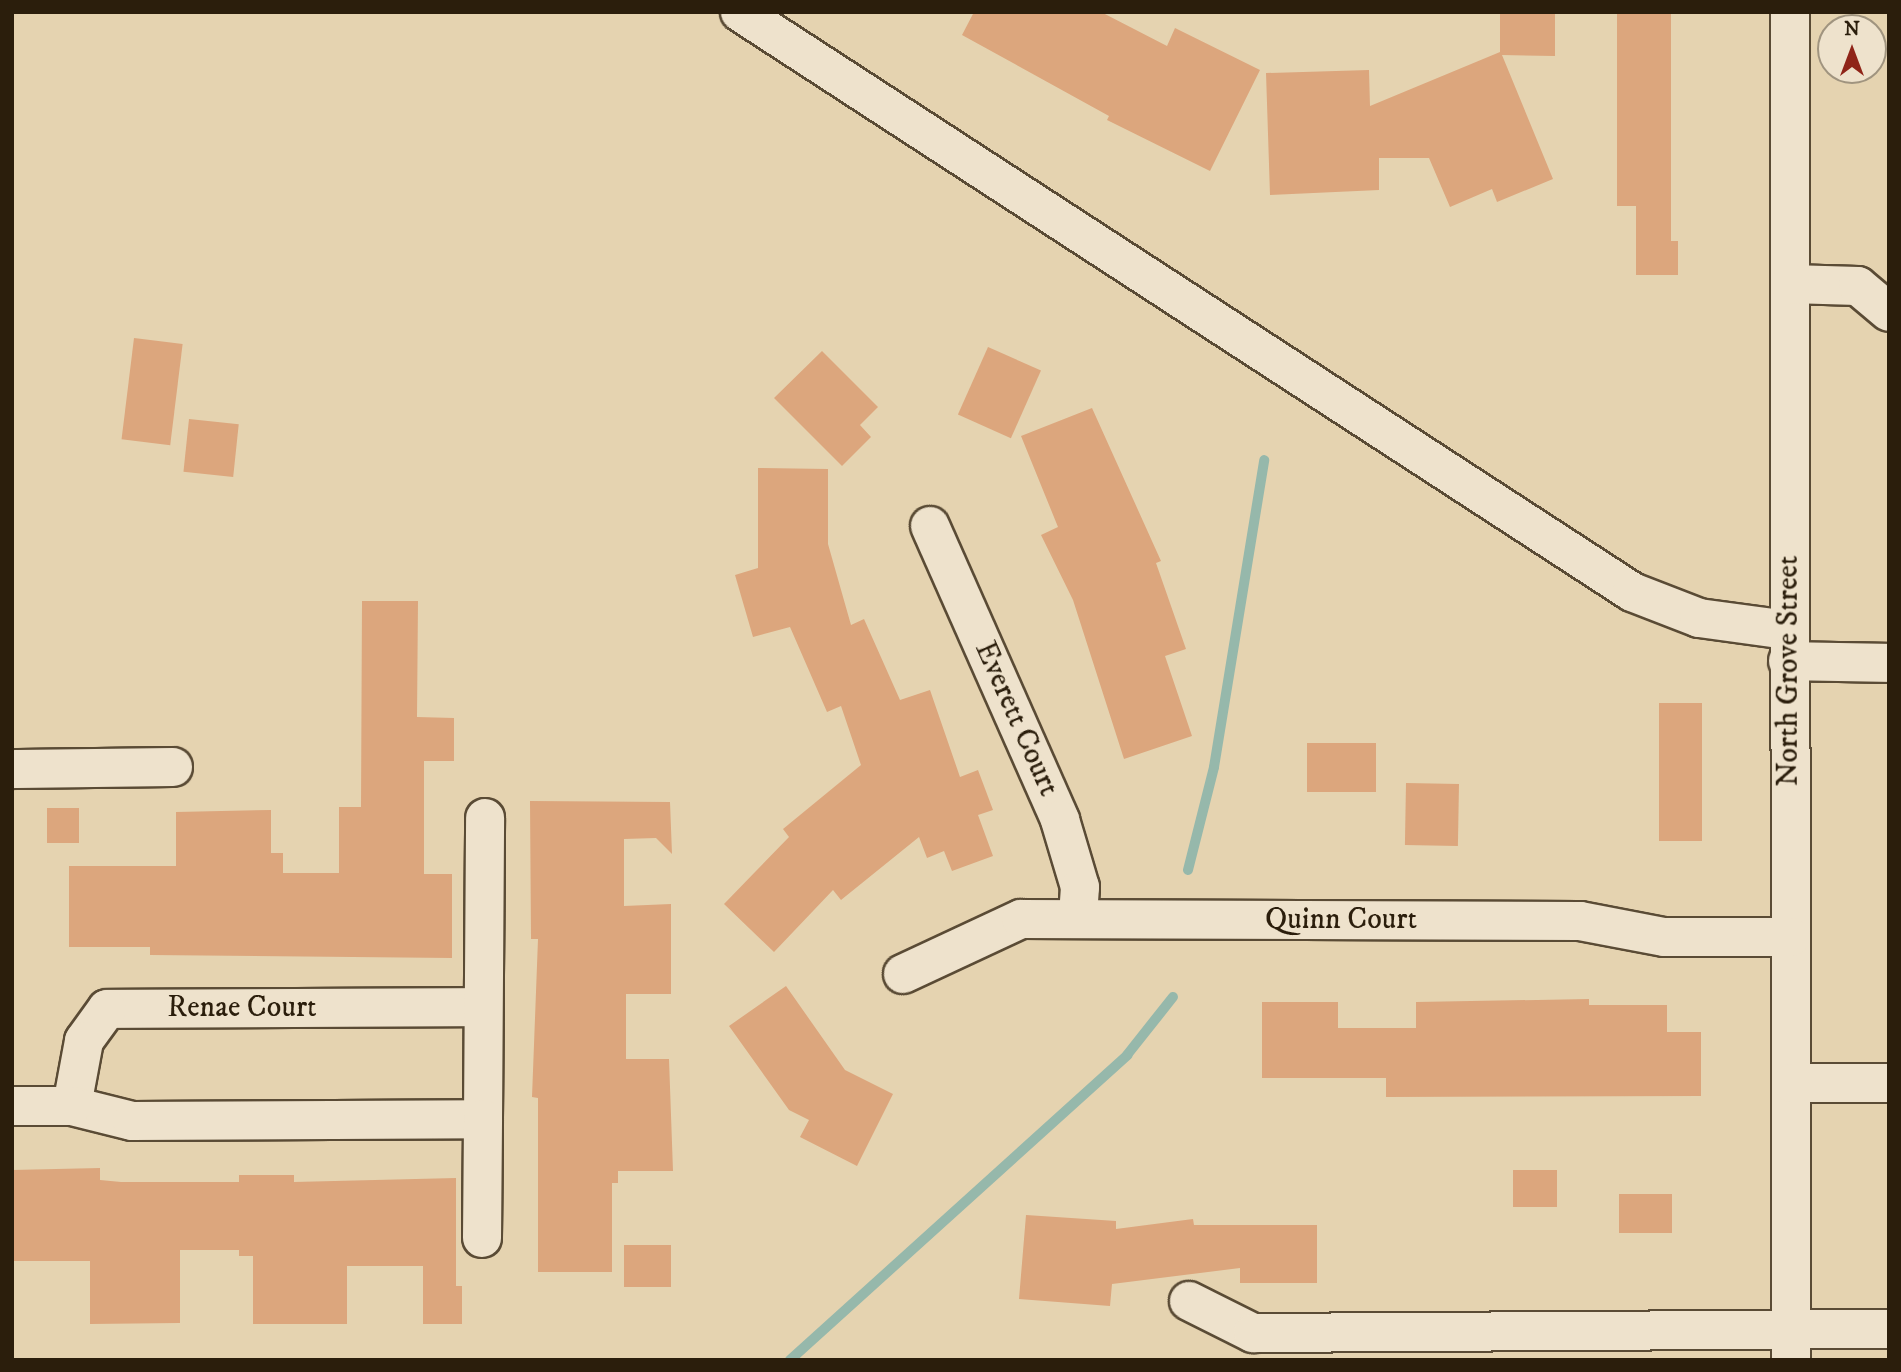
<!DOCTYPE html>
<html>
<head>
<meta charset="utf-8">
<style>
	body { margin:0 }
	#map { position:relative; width:1901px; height:1372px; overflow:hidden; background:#e5d3b0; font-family:"IM FELL DW Pica",serif }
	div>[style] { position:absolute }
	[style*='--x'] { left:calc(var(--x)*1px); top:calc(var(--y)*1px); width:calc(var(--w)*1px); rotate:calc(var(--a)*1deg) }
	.stream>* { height:10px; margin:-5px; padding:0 5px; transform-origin:5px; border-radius:5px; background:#96b8ab }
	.building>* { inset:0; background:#dca67d; transform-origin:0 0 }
	.roads { filter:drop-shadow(2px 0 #5a4b35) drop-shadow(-2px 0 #5a4b35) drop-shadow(0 2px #5a4b35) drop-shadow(0 -2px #5a4b35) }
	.minor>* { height:38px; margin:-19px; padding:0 19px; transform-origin:19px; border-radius:19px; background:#eee2cc }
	span { translate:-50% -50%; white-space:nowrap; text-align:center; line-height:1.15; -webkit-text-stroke:5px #eee2cc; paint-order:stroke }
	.street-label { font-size:30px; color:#2b1e0c }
	.frame { position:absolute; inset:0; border:14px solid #2b1e0c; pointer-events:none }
	.north { position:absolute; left:1817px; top:14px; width:70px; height:70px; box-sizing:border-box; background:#eee2cc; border:2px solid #a0947f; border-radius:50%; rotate:0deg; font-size:19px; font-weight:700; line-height:28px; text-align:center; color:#2b1e0c }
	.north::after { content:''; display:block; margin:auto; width:24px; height:32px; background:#8f2418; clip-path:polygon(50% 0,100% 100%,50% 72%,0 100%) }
</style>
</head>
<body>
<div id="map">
	<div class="stream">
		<i style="--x:1188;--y:870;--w:106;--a:-75.8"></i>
		<i style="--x:1214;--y:767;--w:311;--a:-80.7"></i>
		<i style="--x:790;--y:1360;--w:455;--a:-42.1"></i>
		<i style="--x:1127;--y:1055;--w:74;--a:-51.6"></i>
	</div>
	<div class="building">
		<i style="clip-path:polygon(974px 12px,1101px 12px,1167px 46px,1175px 28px,1260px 70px,1210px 171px,1107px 120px,1109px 116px,962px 35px)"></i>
		<i style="clip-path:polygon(1500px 12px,1555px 12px,1555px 56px,1502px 55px,1553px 179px,1497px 202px,1492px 189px,1450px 207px,1429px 158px,1379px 158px,1379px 190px,1270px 195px,1266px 73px,1369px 70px,1370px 106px,1500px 52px)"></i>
		<i style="clip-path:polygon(1617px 12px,1671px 12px,1671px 241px,1678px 241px,1678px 275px,1636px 275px,1636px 206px,1617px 206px)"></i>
		<i style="left:134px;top:338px;width:49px;height:102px;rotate:7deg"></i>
		<i style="left:988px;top:347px;width:58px;height:74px;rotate:24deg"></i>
		<i style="clip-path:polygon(822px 351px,878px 407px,860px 425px,871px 437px,842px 466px,774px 398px)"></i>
		<i style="clip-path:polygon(1092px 408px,1161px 561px,1156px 563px,1186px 649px,1165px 656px,1192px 736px,1124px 759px,1073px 600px,1041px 535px,1058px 527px,1021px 436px)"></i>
		<i style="left:189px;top:419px;width:50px;height:53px;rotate:6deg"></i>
		<i style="clip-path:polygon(758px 468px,828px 469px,828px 544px,851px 625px,864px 619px,900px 700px,930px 690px,960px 777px,978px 770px,993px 810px,978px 815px,993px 856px,952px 871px,944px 851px,927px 858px,919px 837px,841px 900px,833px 890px,774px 952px,724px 904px,789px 837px,783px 829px,861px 765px,841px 706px,827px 712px,790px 627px,753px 637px,735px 575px,758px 568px)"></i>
		<i style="clip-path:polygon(362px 601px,418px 601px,417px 717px,454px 718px,454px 761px,424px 761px,424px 874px,452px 874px,452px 958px,150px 955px,150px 947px,69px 947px,69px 866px,176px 866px,176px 812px,271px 810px,271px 853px,283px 853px,283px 873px,339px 873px,339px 807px,361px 807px)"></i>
		<i style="left:1659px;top:703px;width:43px;height:138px"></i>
		<i style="left:1307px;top:743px;width:69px;height:49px"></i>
		<i style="left:1406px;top:783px;width:53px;height:62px;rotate:1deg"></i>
		<i style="clip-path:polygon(530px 801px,670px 802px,672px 854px,656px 838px,624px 839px,624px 906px,671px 904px,671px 994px,626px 994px,626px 1059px,669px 1059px,673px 1171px,618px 1171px,618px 1183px,612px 1183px,612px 1272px,538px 1272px,538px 1098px,532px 1097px,538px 939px,531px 939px)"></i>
		<i style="left:47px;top:808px;width:32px;height:35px"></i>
		<i style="clip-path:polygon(786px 986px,845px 1070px,893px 1094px,857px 1166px,800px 1137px,809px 1120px,789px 1110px,729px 1026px)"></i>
		<i style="clip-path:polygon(1589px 999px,1589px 1005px,1667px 1005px,1667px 1032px,1701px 1032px,1701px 1096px,1386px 1097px,1386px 1078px,1262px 1078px,1262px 1002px,1338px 1002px,1338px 1028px,1416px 1028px,1416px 1002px)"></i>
		<i style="clip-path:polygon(100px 1168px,100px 1180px,121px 1182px,239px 1182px,239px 1175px,294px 1175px,294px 1182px,456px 1178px,456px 1286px,462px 1286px,462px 1324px,423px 1324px,423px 1266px,347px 1266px,347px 1324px,253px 1324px,253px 1256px,239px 1256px,239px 1250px,180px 1250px,180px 1323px,90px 1324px,90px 1261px,12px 1261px,12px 1170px)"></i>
		<i style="left:1513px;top:1170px;width:44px;height:37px"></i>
		<i style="left:1619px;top:1194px;width:53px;height:39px"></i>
		<i style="clip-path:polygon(1026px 1215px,1116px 1221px,1116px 1229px,1193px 1219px,1194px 1225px,1317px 1225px,1317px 1283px,1240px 1283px,1240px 1268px,1112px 1284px,1110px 1306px,1019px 1299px)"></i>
		<i style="left:624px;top:1245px;width:47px;height:42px"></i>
	</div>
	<div class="roads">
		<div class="minor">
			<i style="--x:740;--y:12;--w:1064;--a:33.03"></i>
			<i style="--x:1632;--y:592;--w:72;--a:21.2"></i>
			<i style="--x:1699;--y:618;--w:90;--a:7.7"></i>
			<i style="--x:1790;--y:12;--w:1348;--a:89.96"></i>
			<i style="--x:1790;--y:284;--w:68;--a:1.7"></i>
			<i style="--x:1858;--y:286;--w:40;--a:40"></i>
			<i style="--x:930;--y:526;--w:321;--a:66.1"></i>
			<i style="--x:1060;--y:820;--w:70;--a:73.4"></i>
			<i style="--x:1080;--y:887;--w:32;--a:94"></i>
			<i style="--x:1788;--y:661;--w:101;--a:1.1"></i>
			<i style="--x:12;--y:769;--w:161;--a:-0.7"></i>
			<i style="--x:903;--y:974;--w:130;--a:-25"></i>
			<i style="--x:1021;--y:919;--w:559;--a:0.2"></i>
			<i style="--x:1580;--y:921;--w:86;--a:10.8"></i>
			<i style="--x:1664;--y:937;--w:127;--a:0"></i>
			<i style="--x:483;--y:1007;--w:376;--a:179.7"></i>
			<i style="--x:107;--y:1009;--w:39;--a:126"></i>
			<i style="--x:84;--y:1041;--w:66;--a:100.5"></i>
			<i style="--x:72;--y:1106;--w:62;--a:14"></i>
			<i style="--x:132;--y:1121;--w:351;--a:-0.3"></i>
			<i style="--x:483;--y:1119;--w:301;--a:-89.6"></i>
			<i style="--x:1792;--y:1083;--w:97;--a:0"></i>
			<i style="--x:12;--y:1106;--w:60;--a:0"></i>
			<i style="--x:482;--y:1238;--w:119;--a:-89.5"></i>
			<i style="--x:1189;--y:1301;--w:72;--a:26.6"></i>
			<i style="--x:1253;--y:1333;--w:636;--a:-0.36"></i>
		</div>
	</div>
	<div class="street-label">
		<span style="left:1789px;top:671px;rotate:-90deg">North Grove Street</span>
		<span style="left:1016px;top:719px;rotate:66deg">Everett Court</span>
		<span style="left:1341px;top:920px">Quinn Court</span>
		<span style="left:242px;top:1008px">Renae Court</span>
	</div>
	<div class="frame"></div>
	<div class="north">N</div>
</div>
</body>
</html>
